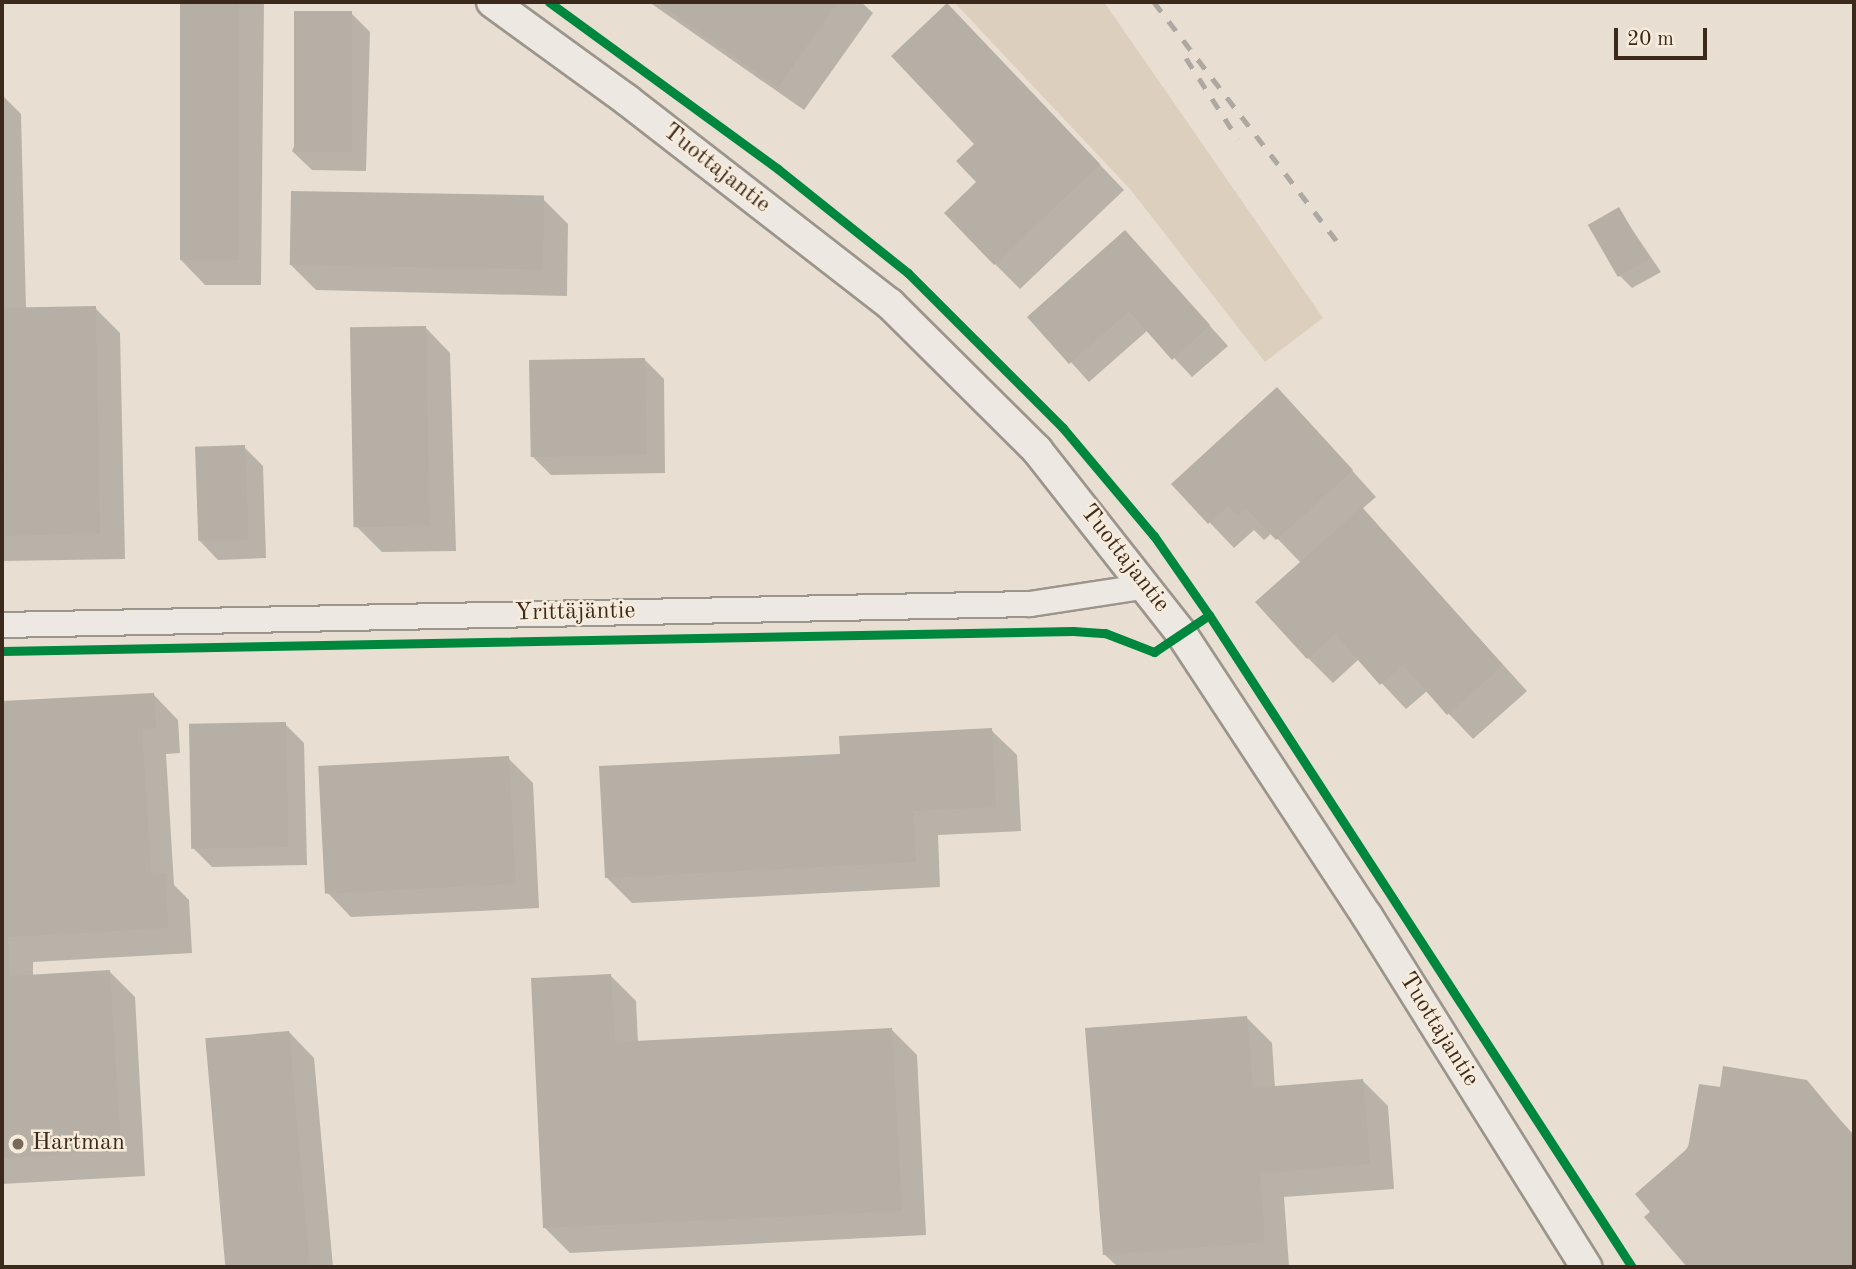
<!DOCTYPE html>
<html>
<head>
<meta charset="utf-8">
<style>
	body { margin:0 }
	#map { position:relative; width:1856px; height:1269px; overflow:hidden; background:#e8dfd2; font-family:"Old Standard TT",serif }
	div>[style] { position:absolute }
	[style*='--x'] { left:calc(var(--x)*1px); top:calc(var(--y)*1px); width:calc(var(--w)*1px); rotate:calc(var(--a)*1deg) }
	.green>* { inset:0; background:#dccfbd }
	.shadow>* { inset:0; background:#0003 }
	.building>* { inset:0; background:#b6afa5; transform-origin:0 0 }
	.roads { filter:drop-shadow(2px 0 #9c958c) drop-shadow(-2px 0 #9c958c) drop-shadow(0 2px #9c958c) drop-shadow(0 -2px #9c958c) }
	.minor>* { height:24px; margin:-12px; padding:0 12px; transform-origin:12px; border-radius:12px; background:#ede8e1 }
	.tertiary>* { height:30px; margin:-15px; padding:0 15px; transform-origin:15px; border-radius:15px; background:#ede8e1 }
	.rail>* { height:5px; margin-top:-2.5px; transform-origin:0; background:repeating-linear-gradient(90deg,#ada8a1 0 12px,transparent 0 24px) }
	.cycleway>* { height:9px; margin:-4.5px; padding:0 4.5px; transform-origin:4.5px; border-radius:4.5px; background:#00873e }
	.dots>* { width:19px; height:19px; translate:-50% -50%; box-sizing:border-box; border:4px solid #f7ecdb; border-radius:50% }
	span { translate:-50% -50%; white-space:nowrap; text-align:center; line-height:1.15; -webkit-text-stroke:5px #f7ecdb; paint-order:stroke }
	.street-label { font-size:24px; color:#3b291c }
	.poi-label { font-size:24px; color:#3b291c }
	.left { translate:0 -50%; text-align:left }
	.frame { position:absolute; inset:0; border:4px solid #3b291c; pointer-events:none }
	.scale { position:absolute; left:1614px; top:28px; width:93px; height:32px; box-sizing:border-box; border:4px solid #3b291c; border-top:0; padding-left:9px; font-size:21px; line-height:24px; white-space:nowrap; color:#3b291c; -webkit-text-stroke:5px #f7ecdb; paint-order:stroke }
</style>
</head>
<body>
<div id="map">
	<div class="green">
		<i style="clip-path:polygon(954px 2px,1104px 2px,1323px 318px,1265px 362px,1130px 189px)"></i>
	</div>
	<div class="shadow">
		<i style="clip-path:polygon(182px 2px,264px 2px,261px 285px,205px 285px,180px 259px)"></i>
		<i style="clip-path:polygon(649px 2px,861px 2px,873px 13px,804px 110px)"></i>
		<i style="clip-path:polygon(351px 13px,370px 32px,366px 171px,312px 170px,292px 151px)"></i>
		<i style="clip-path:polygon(972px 31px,1124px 190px,1020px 289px,995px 264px,978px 183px)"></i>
		<i style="clip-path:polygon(2px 95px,21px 114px,26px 310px,95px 308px,120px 333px,125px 559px,2px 561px)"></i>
		<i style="clip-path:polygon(543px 199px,568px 224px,567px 296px,316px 290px,291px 265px)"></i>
		<i style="clip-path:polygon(1619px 210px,1661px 272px,1632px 288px,1620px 276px)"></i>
		<i style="clip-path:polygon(1125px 232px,1228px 346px,1192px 377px,1148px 330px,1089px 382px,1030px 317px)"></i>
		<i style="clip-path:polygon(425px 327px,450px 353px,456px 551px,382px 552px,357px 527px)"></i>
		<i style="clip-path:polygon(645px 360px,664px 379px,665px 473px,551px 475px,532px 456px)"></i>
		<i style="clip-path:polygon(1302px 415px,1376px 497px,1362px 509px,1527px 691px,1473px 739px,1427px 691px,1406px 709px,1359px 659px,1333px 683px,1308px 658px,1301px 563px,1272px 533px,1264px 540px,1254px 530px,1234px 548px,1173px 484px)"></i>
		<i style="clip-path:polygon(244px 447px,263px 466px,266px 558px,218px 560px,199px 540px)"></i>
		<i style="clip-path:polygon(153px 694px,178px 720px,180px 753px,166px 754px,174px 885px,189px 900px,192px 953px,33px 962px,33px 976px,110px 972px,135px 997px,145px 1176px,2px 1184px,2px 703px)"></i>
		<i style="clip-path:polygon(285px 724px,304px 743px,307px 865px,212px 867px,193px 848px)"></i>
		<i style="clip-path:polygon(991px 730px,1017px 755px,1021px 831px,938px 835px,940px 887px,632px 903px,607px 878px,842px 756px)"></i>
		<i style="clip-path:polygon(508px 758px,533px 783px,539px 908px,351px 917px,326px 891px)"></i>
		<i style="clip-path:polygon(611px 976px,636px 1001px,638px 1042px,892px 1030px,917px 1055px,926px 1235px,570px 1253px,545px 1228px)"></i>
		<i style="clip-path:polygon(1247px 1018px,1272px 1043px,1275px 1088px,1363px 1081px,1388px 1106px,1394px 1189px,1284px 1197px,1289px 1266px,1118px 1267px,1104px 1254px)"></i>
		<i style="clip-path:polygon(289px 1032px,314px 1058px,333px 1267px,228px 1267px,207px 1040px)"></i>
		<i style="clip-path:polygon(1806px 1082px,1854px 1135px,1854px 1267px,1689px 1267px,1647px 1217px,1721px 1089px)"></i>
	</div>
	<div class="building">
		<i style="left:180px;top:2px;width:59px;height:258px"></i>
		<i style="clip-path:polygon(657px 2px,838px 2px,778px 87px)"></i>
		<i style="clip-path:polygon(947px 3px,1100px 164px,994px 265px,944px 213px,976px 182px,956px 161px,974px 144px,891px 56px)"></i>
		<i style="left:294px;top:11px;width:58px;height:141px"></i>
		<i style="left:291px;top:191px;width:253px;height:74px;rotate:1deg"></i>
		<i style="left:1619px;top:207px;width:60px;height:36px;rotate:60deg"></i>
		<i style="clip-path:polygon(1125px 230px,1210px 325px,1172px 360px,1129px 311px,1069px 364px,1027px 317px)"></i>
		<i style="left:96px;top:306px;width:228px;height:94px;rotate:89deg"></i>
		<i style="left:426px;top:326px;width:200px;height:76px;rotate:89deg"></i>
		<i style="left:645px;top:358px;width:97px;height:116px;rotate:89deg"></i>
		<i style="clip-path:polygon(1277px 387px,1353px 470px,1276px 540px,1246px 508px,1238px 516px,1228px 506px,1208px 524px,1171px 484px)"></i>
		<i style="left:245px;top:445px;width:94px;height:50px;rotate:88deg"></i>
		<i style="clip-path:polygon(1362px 507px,1503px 665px,1447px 715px,1403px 665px,1380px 685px,1335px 634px,1307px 659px,1255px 602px)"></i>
		<i style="clip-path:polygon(154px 693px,156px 728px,142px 729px,151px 874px,165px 873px,168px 928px,8px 937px,10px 976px,110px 970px,121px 1151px,2px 1158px,2px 701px)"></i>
		<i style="left:286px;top:722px;width:125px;height:97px;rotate:89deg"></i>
		<i style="clip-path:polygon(992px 728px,996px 807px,913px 811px,916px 862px,605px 878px,599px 766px,840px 754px,839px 736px)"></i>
		<i style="left:509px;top:756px;width:128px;height:191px;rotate:87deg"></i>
		<i style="clip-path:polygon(611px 974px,615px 1042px,892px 1028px,902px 1211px,543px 1228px,531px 978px)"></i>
		<i style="clip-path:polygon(1247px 1016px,1253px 1088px,1363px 1079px,1370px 1164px,1260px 1173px,1265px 1242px,1103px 1255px,1085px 1028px)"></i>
		<i style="left:289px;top:1031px;width:237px;height:84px;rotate:85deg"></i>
		<i style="clip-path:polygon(1723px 1066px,1807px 1080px,1854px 1137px,1854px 1267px,1687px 1267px,1644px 1217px,1650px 1212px,1635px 1194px,1688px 1148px,1699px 1084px,1720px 1087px)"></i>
	</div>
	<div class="roads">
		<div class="minor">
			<i style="--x:2;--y:625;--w:1028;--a:-1.17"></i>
			<i style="--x:1030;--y:604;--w:118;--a:-8.7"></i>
		</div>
		<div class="tertiary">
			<i style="--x:492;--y:2;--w:167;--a:36"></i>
			<i style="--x:627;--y:100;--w:333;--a:37.8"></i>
			<i style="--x:890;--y:304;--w:207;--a:44.8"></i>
			<i style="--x:1037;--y:450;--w:233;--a:51.8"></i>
			<i style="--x:1181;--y:633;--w:339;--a:56.7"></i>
			<i style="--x:1367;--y:916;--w:414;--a:58"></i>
		</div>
	</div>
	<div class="rail">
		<i style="--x:1154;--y:2;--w:301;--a:52.6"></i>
		<i style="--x:1186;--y:58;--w:96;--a:57.3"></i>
	</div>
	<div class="cycleway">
		<i style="--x:549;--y:2;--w:283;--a:36.1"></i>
		<i style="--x:778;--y:169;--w:166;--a:38.7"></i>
		<i style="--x:908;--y:273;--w:219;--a:45"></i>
		<i style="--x:1063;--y:428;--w:141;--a:49.9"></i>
		<i style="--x:1154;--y:536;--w:96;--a:55.2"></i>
		<i style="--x:1209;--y:615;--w:777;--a:57.03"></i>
		<i style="--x:2;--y:651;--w:1071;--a:-1.07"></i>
		<i style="--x:1073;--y:631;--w:32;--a:4"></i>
		<i style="--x:1105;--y:633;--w:53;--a:21.2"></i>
		<i style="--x:1154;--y:652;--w:66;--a:-33.9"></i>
	</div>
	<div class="dots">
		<i style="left:18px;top:1144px;background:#78695c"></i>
	</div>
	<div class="street-label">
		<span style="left:716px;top:169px;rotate:38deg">Tuottajantie</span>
		<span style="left:1124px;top:559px;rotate:52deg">Tuottajantie</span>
		<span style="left:575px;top:613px;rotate:-1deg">Yrittäjäntie</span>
		<span style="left:1438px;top:1030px;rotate:58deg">Tuottajantie</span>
	</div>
	<div class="poi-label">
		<span class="left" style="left:32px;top:1144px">Hartman</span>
	</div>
	<div class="frame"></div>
	<div class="scale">20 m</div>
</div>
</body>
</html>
